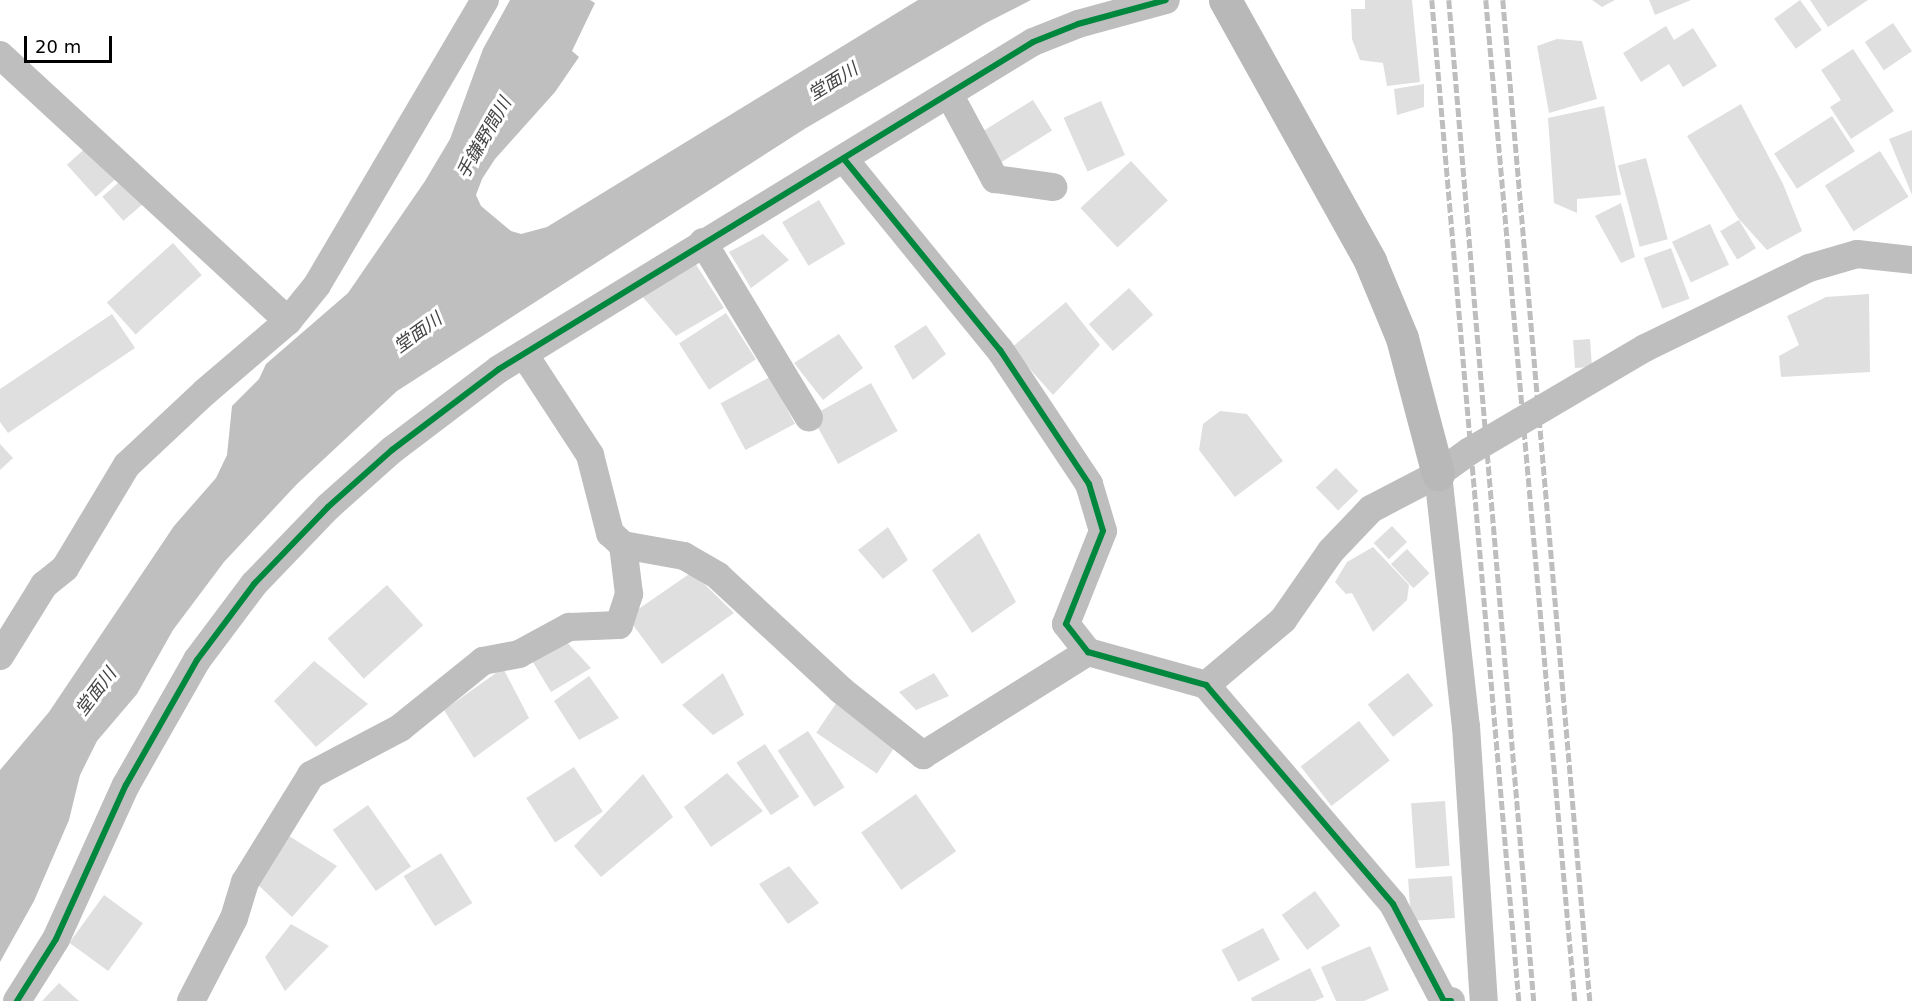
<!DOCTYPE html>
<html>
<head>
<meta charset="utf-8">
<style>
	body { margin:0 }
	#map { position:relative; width:1912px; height:1001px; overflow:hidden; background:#fff; font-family:"DejaVu Sans","Noto Sans JP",sans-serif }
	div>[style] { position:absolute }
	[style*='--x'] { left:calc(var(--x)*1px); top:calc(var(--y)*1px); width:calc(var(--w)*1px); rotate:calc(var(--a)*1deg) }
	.water>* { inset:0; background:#bfbfbf }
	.building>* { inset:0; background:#dfdfdf; transform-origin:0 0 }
	.street>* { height:28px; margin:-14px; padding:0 14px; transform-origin:14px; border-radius:14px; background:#bebebe }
	.secondary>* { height:33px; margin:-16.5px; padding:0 16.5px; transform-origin:16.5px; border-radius:16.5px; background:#b8b8b8 }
	.rail>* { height:4.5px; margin-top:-2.25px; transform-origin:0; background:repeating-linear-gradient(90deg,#bebebe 0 9px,transparent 0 12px) }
	.cycleway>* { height:6px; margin:-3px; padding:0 3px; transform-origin:3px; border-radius:3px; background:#00873e }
	span { translate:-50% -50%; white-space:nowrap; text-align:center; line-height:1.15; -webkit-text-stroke:6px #fff; paint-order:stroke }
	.water-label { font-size:18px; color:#444; font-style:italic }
	.scale { position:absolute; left:24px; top:36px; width:88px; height:27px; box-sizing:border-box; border:3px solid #000; border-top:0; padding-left:8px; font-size:18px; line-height:21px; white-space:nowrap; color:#000; -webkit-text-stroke:4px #fff; paint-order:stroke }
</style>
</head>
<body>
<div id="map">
	<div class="water">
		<i style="clip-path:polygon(510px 0,590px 0,595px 3px,572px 51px,579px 57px,555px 92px,495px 159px,482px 179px,476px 195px,481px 206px,511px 231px,521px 234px,547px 227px,918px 0,1031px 0,986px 23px,806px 128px,397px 391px,297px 484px,224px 562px,173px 630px,137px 694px,97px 741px,80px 775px,69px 820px,34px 901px,0 962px,0 770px,49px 712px,174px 526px,216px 478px,227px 455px,232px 406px,259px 379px,266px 364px,348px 293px,425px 181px,450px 139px,483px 49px)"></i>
	</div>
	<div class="building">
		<i style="clip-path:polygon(1365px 0,1412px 0,1420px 82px,1387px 86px,1383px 63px,1360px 60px,1352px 39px,1351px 9px,1365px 9px)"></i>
		<i style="clip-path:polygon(1592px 0,1615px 0,1602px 7px)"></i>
		<i style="clip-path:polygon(1649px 0,1691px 0,1655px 15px)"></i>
		<i style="left:1800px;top:0;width:37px;height:32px;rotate:54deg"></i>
		<i style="clip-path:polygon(1810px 0,1868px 0,1828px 27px)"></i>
		<i style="left:1893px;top:23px;width:34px;height:34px;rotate:56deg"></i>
		<i style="clip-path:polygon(1666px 26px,1674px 40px,1693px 28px,1717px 66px,1683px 87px,1669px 64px,1641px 82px,1623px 53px)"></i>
		<i style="clip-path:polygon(1557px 39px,1582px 41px,1597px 99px,1549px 113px,1537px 46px)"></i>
		<i style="clip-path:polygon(1853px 49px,1894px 111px,1851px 139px,1830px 107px,1841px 100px,1821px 70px)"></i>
		<i style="clip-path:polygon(1424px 84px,1424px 107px,1397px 115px,1394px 89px)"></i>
		<i style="left:1033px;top:100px;width:36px;height:61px;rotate:58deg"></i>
		<i style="left:1101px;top:101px;width:59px;height:41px;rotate:66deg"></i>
		<i style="clip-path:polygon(1741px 104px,1783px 184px,1802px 231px,1767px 250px,1738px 218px,1687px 136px)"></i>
		<i style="clip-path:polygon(1604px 106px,1621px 195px,1577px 199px,1577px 213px,1554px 203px,1548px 118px)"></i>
		<i style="left:1832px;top:116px;width:42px;height:69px;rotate:57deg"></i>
		<i style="clip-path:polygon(1912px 130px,1912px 195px,1889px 139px)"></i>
		<i style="left:90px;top:144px;width:43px;height:31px;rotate:48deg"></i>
		<i style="left:1880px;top:151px;width:54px;height:65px;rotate:58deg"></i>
		<i style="left:1646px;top:158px;width:84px;height:29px;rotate:75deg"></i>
		<i style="left:1131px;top:161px;width:54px;height:69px;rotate:47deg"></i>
		<i style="left:125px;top:177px;width:32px;height:30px;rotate:49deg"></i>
		<i style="left:819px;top:200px;width:51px;height:43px;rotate:59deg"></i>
		<i style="clip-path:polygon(1621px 203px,1635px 257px,1621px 263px,1595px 216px)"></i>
		<i style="left:1739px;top:220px;width:33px;height:22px;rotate:59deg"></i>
		<i style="left:1710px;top:224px;width:45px;height:42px;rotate:65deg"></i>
		<i style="clip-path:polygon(763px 234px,789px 260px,751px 288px,729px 252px)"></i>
		<i style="left:173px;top:243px;width:43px;height:89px;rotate:48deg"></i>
		<i style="left:1671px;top:248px;width:54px;height:29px;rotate:70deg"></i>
		<i style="clip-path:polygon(695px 263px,724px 308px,676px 336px,642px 296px)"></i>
		<i style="left:1129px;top:288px;width:36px;height:54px;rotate:48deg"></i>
		<i style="clip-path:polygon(1869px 294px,1870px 372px,1781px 377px,1779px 356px,1799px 345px,1787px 316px,1826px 297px)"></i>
		<i style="clip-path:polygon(1066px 302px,1100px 345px,1053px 395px,1011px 348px)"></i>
		<i style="left:726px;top:313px;width:55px;height:56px;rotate:57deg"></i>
		<i style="clip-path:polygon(112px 314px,135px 348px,8px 433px,0 422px,0 389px)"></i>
		<i style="clip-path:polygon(926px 325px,946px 354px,913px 380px,894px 346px)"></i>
		<i style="clip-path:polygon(839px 334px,863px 368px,823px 400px,794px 363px)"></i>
		<i style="left:1590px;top:339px;width:28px;height:17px;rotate:86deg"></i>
		<i style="left:770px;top:377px;width:53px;height:56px;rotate:62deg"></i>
		<i style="left:871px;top:383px;width:55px;height:68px;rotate:61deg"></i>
		<i style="clip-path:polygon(1220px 411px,1247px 414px,1283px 461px,1235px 497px,1199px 450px,1203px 424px)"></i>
		<i style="clip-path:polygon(0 444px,13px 458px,0 470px)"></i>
		<i style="left:1336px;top:468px;width:32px;height:28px;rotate:46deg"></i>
		<i style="left:1392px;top:526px;width:22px;height:25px;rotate:47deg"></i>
		<i style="clip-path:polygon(888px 527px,908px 560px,883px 579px,858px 550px)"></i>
		<i style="clip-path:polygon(979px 533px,1016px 602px,972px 633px,932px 570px)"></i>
		<i style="clip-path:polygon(1373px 547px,1409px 585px,1407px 600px,1373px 632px,1352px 593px,1346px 594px,1335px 582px,1347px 562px)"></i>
		<i style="left:1407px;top:549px;width:33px;height:22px;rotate:47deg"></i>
		<i style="clip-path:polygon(692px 572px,734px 613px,662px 664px,627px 617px)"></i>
		<i style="left:387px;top:585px;width:54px;height:80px;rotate:48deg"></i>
		<i style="clip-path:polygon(563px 638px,591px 668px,551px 692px,531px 659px)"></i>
		<i style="clip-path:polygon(314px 661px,368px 704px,316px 747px,274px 701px)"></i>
		<i style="clip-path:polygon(503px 668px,529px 718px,474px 758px,444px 710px)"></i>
		<i style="clip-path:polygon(723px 673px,744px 715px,713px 735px,682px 705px)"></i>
		<i style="clip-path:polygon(934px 673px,949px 696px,916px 710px,899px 692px)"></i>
		<i style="left:1408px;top:673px;width:41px;height:51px;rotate:52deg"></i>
		<i style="clip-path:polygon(589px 676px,619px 718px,579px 740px,554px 701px)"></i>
		<i style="left:837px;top:702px;width:73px;height:37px;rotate:34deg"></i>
		<i style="left:1359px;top:721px;width:50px;height:74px;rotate:52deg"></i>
		<i style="left:808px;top:731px;width:67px;height:36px;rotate:57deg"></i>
		<i style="left:765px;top:744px;width:63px;height:34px;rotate:57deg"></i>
		<i style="left:574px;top:767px;width:53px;height:57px;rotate:57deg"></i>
		<i style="clip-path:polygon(727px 773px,763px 811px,711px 847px,684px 807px)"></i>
		<i style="clip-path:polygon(643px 774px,673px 817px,601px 877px,574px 846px)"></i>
		<i style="left:916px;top:794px;width:70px;height:67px;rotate:55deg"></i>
		<i style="left:1445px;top:801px;width:65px;height:34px;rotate:86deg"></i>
		<i style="left:368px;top:805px;width:75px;height:43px;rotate:55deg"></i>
		<i style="clip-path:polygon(289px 836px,337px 866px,292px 917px,252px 879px)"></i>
		<i style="left:441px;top:853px;width:59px;height:44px;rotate:58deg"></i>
		<i style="clip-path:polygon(789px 866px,819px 903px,788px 924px,759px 884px)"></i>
		<i style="left:1452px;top:876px;width:42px;height:44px;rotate:86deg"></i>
		<i style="left:1315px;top:891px;width:43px;height:41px;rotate:54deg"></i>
		<i style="left:104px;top:895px;width:48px;height:59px;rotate:36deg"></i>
		<i style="clip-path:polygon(291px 924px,329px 946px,285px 991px,265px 957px)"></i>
		<i style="left:1263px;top:928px;width:36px;height:47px;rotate:62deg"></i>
		<i style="clip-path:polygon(1370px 946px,1389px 990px,1364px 1001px,1336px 1001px,1321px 967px)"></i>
		<i style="clip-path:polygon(1310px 968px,1324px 997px,1315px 1001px,1252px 1001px,1251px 998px)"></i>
		<i style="clip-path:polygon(59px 983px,79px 1001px,42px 1001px)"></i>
	</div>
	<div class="street">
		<i style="--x:0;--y:55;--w:392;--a:42.7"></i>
		<i style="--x:949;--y:94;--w:97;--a:61.6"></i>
		<i style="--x:995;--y:179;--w:59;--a:7.9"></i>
		<i style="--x:844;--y:159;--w:247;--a:50.8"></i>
		<i style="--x:1000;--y:350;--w:161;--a:56.4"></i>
		<i style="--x:1089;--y:484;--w:49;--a:73.4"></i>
		<i style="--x:1103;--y:531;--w:100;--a:111.7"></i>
		<i style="--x:1066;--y:624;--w:36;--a:52"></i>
		<i style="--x:1088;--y:652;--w:123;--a:15.6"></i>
		<i style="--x:1206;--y:685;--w:288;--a:49.5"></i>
		<i style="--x:1393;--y:904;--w:110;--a:62.3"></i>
		<i style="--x:1444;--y:1001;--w:7;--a:0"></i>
		<i style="--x:703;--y:242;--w:205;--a:58.9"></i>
		<i style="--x:524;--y:354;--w:121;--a:56.8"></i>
		<i style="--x:590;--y:455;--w:81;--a:75.6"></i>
		<i style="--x:610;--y:533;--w:18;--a:43"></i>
		<i style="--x:623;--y:545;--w:62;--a:10.2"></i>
		<i style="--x:684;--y:556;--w:39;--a:30"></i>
		<i style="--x:718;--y:576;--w:168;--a:42.8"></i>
		<i style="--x:841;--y:690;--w:105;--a:38.4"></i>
		<i style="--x:923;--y:755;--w:195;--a:-32"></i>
		<i style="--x:1438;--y:474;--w:254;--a:83.7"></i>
		<i style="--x:1466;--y:726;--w:276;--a:86.3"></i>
		<i style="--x:0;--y:656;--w:84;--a:-58.2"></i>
		<i style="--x:44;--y:585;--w:27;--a:-39"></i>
		<i style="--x:65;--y:568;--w:120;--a:-59"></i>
		<i style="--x:127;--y:465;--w:107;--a:-43.1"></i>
		<i style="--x:205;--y:392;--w:109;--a:-40.5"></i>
		<i style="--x:288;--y:321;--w:46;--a:-51.1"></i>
		<i style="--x:317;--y:285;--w:331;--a:-59.5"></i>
		<i style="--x:1206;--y:685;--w:101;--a:-40.2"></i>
		<i style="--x:1283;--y:620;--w:84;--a:-55.2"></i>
		<i style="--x:1331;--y:551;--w:58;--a:-46.4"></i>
		<i style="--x:1371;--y:509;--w:76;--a:-27.6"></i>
		<i style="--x:1438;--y:474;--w:39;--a:-36"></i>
		<i style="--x:1470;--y:451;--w:203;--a:-30.5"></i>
		<i style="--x:1645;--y:348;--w:182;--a:-26"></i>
		<i style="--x:1809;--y:268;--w:50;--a:-16.3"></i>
		<i style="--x:1857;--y:254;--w:55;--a:6.2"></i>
		<i style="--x:17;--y:1001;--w:73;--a:-57.8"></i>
		<i style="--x:56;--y:939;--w:169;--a:-65.6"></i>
		<i style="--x:126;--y:785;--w:144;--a:-60.4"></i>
		<i style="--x:197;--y:660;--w:95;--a:-53.1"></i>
		<i style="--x:254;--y:584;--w:107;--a:-46.1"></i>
		<i style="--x:328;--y:507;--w:86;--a:-41.7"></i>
		<i style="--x:392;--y:450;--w:134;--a:-37.1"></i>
		<i style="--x:499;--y:369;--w:626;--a:-31.48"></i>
		<i style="--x:1033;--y:42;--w:48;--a:-21.8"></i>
		<i style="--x:1078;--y:24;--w:91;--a:-15.3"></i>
		<i style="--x:191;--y:1001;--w:93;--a:-62.6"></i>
		<i style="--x:234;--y:918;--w:38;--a:-73"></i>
		<i style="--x:245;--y:882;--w:126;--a:-58.3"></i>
		<i style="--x:311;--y:775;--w:101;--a:-27.8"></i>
		<i style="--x:400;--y:728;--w:107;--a:-38.9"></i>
		<i style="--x:483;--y:661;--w:37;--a:-11"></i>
		<i style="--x:519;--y:654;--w:57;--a:-28.4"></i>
		<i style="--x:569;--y:627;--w:50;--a:-2.3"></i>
		<i style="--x:619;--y:625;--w:33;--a:-72"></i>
		<i style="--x:629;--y:594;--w:49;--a:-97"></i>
	</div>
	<div class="secondary">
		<i style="--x:1225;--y:0;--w:299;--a:60.9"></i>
		<i style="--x:1370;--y:261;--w:83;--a:67.4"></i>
		<i style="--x:1402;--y:338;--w:141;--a:75.2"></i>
	</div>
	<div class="rail">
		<i style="--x:1432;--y:0;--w:1005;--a:85.03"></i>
		<i style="--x:1449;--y:0;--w:1005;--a:85.15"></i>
		<i style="--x:1486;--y:0;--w:1005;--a:84.92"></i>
		<i style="--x:1503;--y:0;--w:1005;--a:85.03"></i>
	</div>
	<div class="cycleway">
		<i style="--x:844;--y:159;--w:247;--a:50.8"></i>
		<i style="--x:1000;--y:350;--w:161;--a:56.4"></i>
		<i style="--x:1089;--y:484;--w:49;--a:73.4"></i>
		<i style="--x:1103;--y:531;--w:100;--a:111.7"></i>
		<i style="--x:1066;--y:624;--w:36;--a:52"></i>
		<i style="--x:1088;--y:652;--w:123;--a:15.6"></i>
		<i style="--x:1206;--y:685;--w:288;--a:49.5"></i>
		<i style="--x:1393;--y:904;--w:110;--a:62.3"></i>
		<i style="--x:1444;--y:1001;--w:7;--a:0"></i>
		<i style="--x:17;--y:1001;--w:73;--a:-57.8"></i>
		<i style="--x:56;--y:939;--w:169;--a:-65.6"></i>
		<i style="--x:126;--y:785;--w:144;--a:-60.4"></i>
		<i style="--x:197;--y:660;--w:95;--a:-53.1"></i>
		<i style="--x:254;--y:584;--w:107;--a:-46.1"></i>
		<i style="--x:328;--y:507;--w:86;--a:-41.7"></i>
		<i style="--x:392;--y:450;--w:134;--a:-37.1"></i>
		<i style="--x:499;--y:369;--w:626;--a:-31.48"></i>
		<i style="--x:1033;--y:42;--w:48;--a:-21.8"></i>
		<i style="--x:1078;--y:24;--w:91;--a:-15.3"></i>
	</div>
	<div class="water-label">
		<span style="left:833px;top:82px;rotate:-32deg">堂面川</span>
		<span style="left:484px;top:138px;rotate:-60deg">手鎌野間川</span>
		<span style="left:418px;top:333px;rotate:-36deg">堂面川</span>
		<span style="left:96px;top:692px;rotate:-53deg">堂面川</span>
	</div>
	<div class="scale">20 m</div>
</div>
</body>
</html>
